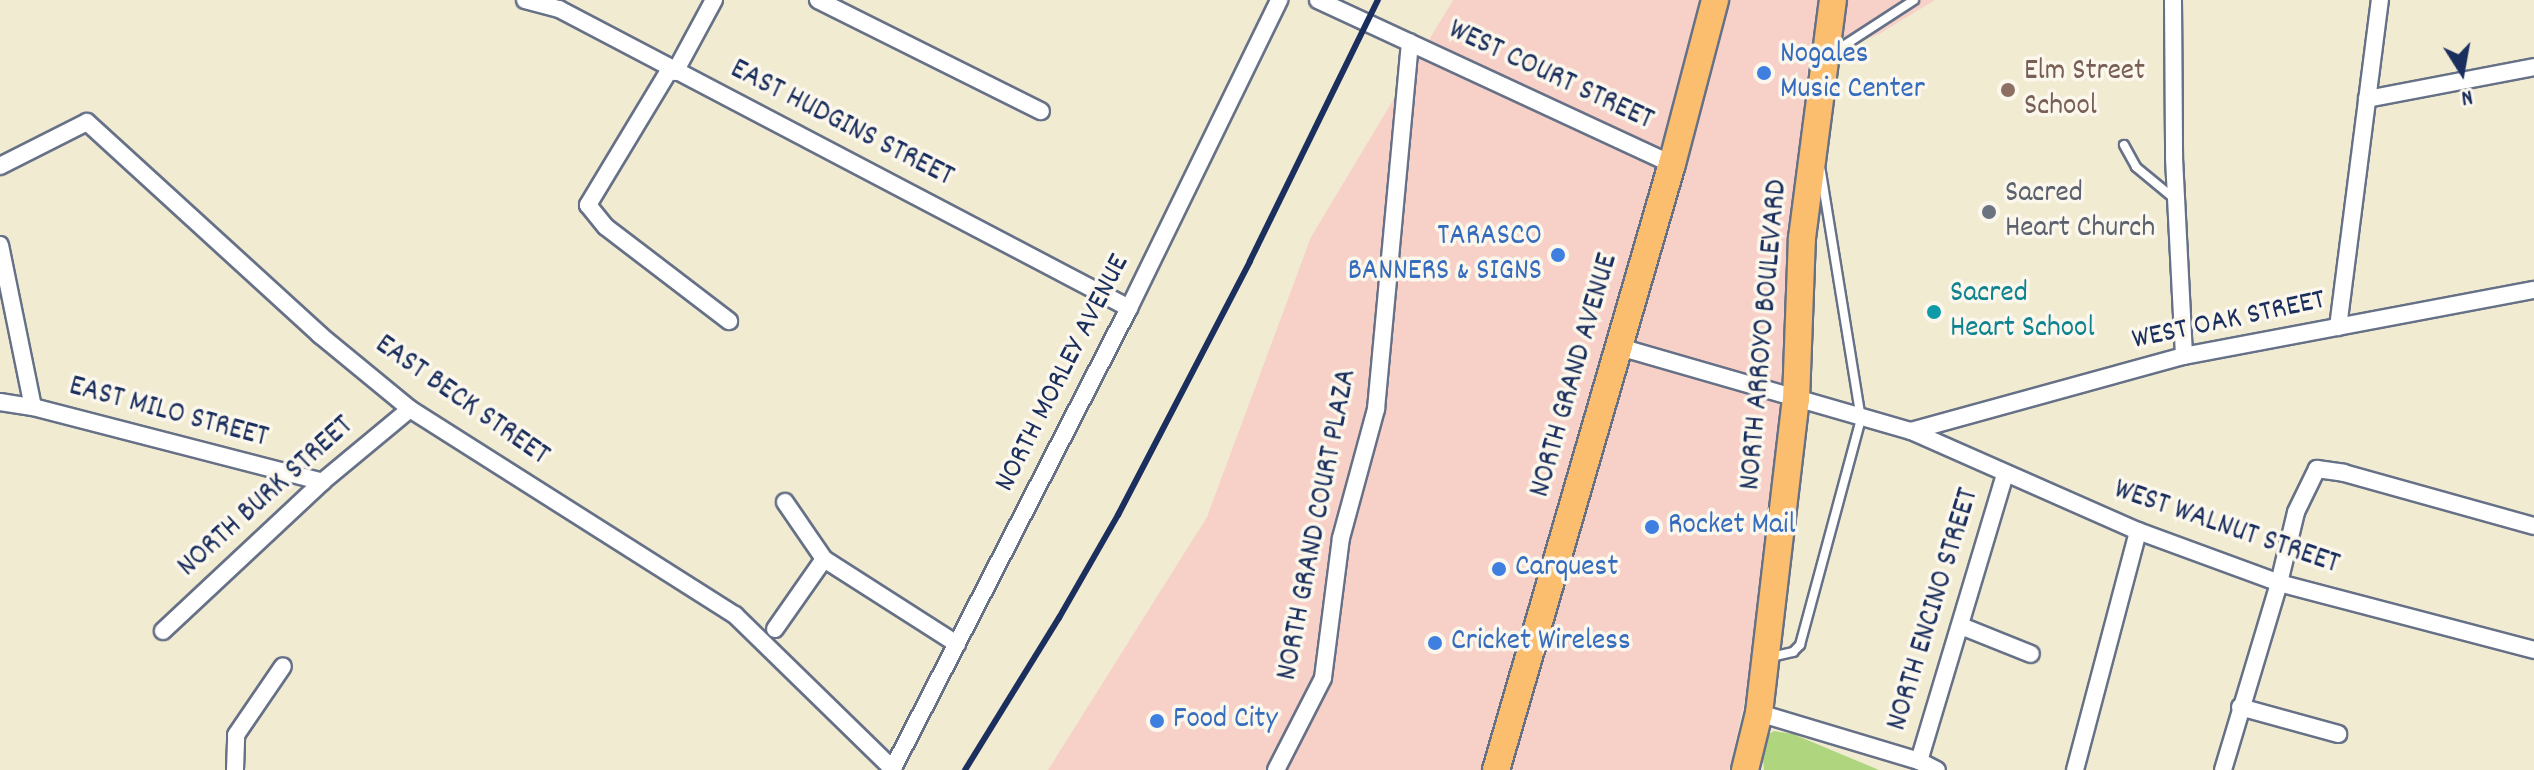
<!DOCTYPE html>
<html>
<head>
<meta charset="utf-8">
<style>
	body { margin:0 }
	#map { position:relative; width:2534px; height:770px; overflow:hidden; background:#f1ebd2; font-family:Dekko,sans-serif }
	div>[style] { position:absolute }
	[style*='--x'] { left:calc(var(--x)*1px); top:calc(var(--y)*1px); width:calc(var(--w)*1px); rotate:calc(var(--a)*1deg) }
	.built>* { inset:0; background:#f7d1c8 }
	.green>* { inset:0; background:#afd57f }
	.roads { filter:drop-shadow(2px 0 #667187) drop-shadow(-2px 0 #667187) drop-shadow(0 2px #667187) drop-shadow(0 -2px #667187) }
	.lane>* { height:8px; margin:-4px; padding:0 4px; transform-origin:4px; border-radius:4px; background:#fff }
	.street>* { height:16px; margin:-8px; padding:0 8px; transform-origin:8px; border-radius:8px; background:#fff }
	.primary>* { height:26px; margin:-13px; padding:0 13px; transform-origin:13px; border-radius:13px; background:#fabe6e }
	.rail>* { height:6px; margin:-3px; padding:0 3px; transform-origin:3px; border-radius:3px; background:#1b2f5e }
	.dots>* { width:22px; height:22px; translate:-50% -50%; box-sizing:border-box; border:4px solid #fbf7ec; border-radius:50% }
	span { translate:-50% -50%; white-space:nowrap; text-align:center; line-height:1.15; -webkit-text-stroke:7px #fbf7ec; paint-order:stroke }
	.shop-label { font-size:30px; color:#366cbe }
	.left { translate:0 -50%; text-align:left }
	.right { translate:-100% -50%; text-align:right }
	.education-label { font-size:30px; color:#785e54 }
	.street-label { font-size:30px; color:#1b2f5e }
	.worship-label { font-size:30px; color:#5b616d }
	.culture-label { font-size:30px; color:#0d838f }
	.north { position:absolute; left:2422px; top:32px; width:80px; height:80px; -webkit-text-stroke:6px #fbf7ec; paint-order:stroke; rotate:169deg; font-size:22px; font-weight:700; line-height:32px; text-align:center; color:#1b2f5e }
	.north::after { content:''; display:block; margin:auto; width:28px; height:36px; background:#1b2f5e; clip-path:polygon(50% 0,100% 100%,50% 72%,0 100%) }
</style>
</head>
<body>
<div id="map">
	<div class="built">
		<i style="clip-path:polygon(1453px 0,1935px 0,1879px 34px,1808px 64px,1784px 451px,1758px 643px,1729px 770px,1048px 770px,1207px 517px,1311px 237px)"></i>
	</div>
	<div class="green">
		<i style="clip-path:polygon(1774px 731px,1793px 734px,1879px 770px,1764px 770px,1762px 749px,1765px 737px)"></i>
	</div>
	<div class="roads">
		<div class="lane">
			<i style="--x:1831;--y:54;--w:99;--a:-33"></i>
			<i style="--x:2124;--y:145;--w:25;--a:61"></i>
			<i style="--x:2136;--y:167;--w:52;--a:39.5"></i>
			<i style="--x:1771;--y:657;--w:23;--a:-13"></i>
			<i style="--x:1793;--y:652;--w:10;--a:-45"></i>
			<i style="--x:1800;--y:645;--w:234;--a:-74.9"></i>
			<i style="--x:1861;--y:419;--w:251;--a:-99.2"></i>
		</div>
		<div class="street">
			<i style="--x:525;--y:0;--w:35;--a:15"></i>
			<i style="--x:559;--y:9;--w:644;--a:27.68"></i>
			<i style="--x:818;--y:0;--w:249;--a:26.5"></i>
			<i style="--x:1318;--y:0;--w:390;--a:24.9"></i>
			<i style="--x:2173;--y:0;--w:158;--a:89.6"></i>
			<i style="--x:2174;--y:158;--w:198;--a:87.1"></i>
			<i style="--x:670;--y:69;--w:159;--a:121.1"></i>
			<i style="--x:588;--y:205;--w:28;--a:51"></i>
			<i style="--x:606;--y:227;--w:155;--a:37.4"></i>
			<i style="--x:675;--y:72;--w:82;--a:-61.6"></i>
			<i style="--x:2367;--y:99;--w:170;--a:-10.8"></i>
			<i style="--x:0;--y:166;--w:97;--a:-26.8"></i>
			<i style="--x:87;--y:122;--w:316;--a:42.4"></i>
			<i style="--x:320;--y:335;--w:117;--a:39.4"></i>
			<i style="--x:410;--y:409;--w:385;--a:32.4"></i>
			<i style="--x:735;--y:615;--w:221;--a:44.3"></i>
			<i style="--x:0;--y:245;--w:165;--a:78.5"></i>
			<i style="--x:2338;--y:327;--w:330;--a:-82.7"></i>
			<i style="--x:1616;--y:346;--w:307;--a:16.1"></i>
			<i style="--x:1911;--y:431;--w:283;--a:-15.4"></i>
			<i style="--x:2184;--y:356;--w:356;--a:-10.7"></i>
			<i style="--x:0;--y:402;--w:33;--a:9"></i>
			<i style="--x:33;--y:407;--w:299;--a:14.5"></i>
			<i style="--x:1911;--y:431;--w:248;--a:23.8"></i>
			<i style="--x:2138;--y:531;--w:150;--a:20.2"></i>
			<i style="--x:2279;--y:583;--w:264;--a:14.7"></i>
			<i style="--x:785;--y:502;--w:69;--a:55.6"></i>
			<i style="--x:824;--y:559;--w:158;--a:32.6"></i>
			<i style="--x:1961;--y:626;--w:75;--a:21.8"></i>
			<i style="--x:775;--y:629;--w:85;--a:-55"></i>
			<i style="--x:163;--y:631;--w:218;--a:-43.1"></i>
			<i style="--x:322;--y:482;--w:114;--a:-39.7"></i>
			<i style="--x:2240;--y:707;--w:102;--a:15.4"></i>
			<i style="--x:1759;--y:713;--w:167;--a:16.7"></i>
			<i style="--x:1919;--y:761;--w:20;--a:27"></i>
			<i style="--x:1919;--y:761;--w:299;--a:-73.3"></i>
			<i style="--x:235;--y:770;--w:35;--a:-88"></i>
			<i style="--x:236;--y:735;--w:83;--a:-55.7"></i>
			<i style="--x:892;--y:770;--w:519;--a:-62.84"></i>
			<i style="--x:1129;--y:308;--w:343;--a:-64"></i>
			<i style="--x:1276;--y:770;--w:103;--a:-62.9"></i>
			<i style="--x:1323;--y:678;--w:141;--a:-82.7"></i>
			<i style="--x:1341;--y:538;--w:134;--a:-74.8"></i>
			<i style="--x:1376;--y:409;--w:368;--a:-84.7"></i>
			<i style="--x:2075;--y:770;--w:247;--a:-75.2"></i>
			<i style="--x:2223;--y:770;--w:195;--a:-73.3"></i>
			<i style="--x:2279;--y:583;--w:73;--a:-76.5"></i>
			<i style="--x:2296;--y:512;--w:48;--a:-64"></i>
			<i style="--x:2317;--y:469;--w:27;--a:8"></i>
			<i style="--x:2344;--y:473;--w:197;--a:15.6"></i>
		</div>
		<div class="primary">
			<i style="--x:1496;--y:770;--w:631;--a:-73.81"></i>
			<i style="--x:1672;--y:164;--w:170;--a:-75.3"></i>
			<i style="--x:1745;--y:770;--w:59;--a:-76.2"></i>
			<i style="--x:1759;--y:713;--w:315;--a:-83.3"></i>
			<i style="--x:1796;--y:400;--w:162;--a:-87.9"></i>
			<i style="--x:1802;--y:238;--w:240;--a:-82.6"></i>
		</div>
	</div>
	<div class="rail">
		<i style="--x:965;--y:770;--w:179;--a:-58.3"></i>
		<i style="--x:1059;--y:618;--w:119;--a:-60.2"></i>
		<i style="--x:1118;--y:515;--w:286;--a:-62.5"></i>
		<i style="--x:1250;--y:261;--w:291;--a:-63.9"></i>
	</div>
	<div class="dots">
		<i style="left:1764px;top:73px;background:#3f7fe0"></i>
		<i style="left:2008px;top:90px;background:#8d6e63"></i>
		<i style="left:1989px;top:212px;background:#6b7280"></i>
		<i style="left:1558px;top:255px;background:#3f7fe0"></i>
		<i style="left:1934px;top:312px;background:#0f9aa8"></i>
		<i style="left:1652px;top:527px;background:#3f7fe0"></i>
		<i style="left:1499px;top:569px;background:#3f7fe0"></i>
		<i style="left:1435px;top:643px;background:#3f7fe0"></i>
		<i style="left:1157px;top:721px;background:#3f7fe0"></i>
	</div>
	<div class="shop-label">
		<span class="left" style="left:1780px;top:73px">Nogales<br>Music Center</span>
		<span class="right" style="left:1542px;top:255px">TARASCO<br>BANNERS &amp; SIGNS</span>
		<span class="left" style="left:1668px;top:527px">Rocket Mail</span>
		<span class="left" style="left:1515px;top:569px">Carquest</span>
		<span class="left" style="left:1451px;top:643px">Cricket Wireless</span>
		<span class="left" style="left:1173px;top:721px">Food City</span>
	</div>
	<div class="education-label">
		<span class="left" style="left:2024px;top:90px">Elm Street<br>School</span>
	</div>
	<div class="street-label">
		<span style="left:1550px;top:77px;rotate:25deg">WEST COURT STREET</span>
		<span style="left:841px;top:125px;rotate:27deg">EAST HUDGINS STREET</span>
		<span style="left:2229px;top:322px;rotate:-12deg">WEST OAK STREET</span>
		<span style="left:1766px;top:335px;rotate:-85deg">NORTH ARROYO BOULEVARD</span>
		<span style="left:1064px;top:374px;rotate:-63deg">NORTH MORLEY AVENUE</span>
		<span style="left:1576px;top:376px;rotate:-74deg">NORTH GRAND AVENUE</span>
		<span style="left:461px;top:402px;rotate:35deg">EAST BECK STREET</span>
		<span style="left:168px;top:414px;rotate:15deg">EAST MILO STREET</span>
		<span style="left:267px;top:498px;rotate:-42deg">NORTH BURK STREET</span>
		<span style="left:1319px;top:525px;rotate:-79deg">NORTH GRAND COURT PLAZA</span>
		<span style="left:2226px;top:529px;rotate:19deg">WEST WALNUT STREET</span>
		<span style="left:1935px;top:610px;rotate:-73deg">NORTH ENCINO STREET</span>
	</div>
	<div class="worship-label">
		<span class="left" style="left:2005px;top:212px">Sacred<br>Heart Church</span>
	</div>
	<div class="culture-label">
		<span class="left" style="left:1950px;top:312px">Sacred<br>Heart School</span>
	</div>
	<div class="north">N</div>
</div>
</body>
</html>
